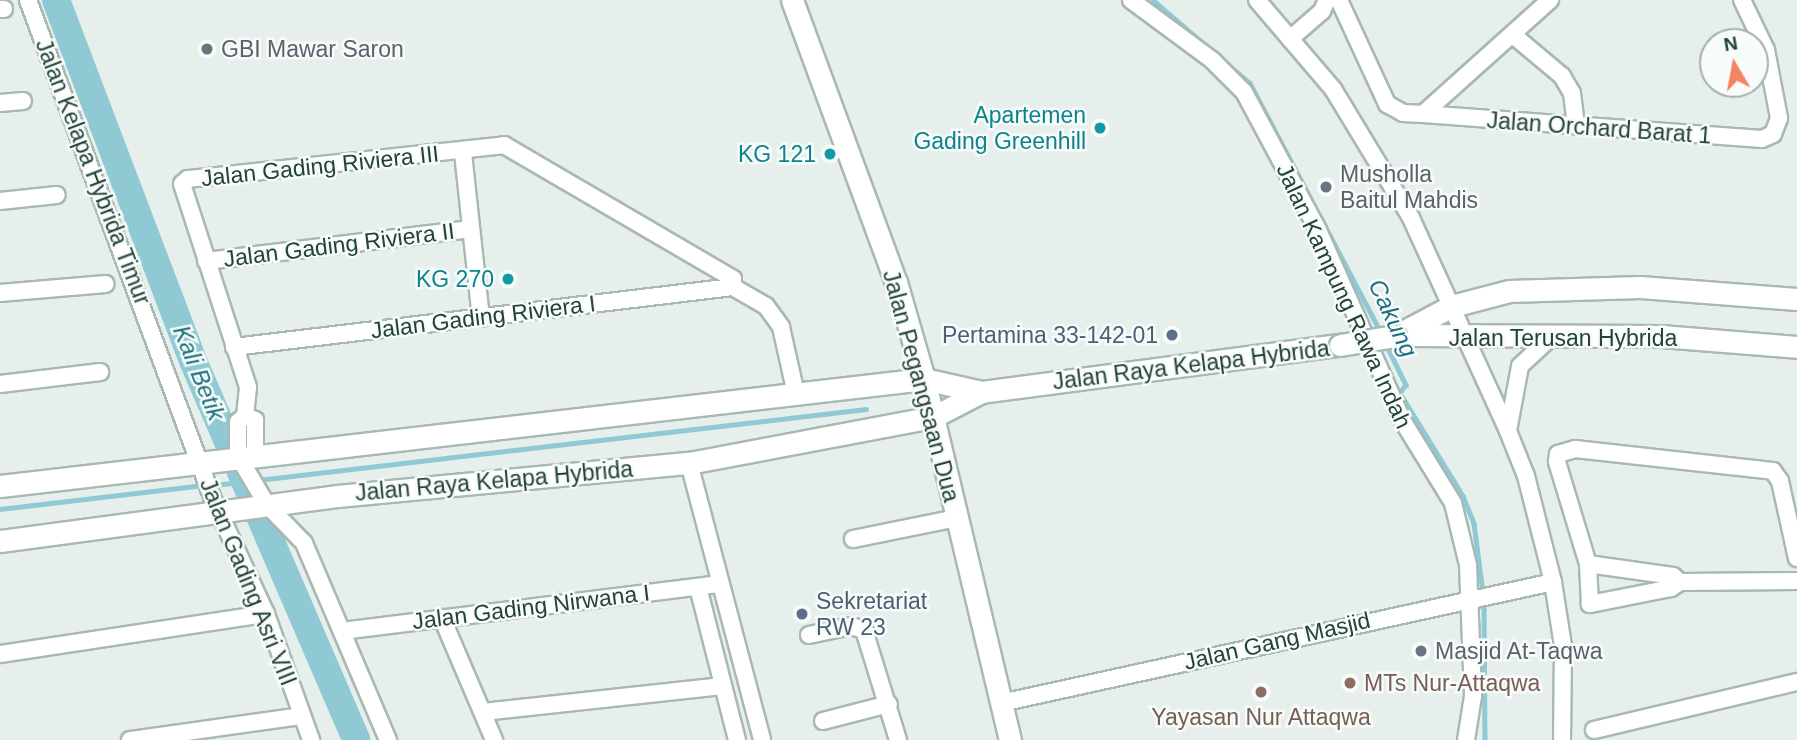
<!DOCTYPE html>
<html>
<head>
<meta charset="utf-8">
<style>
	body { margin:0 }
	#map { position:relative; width:1797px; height:740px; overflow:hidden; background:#e6efeb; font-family:Helvetica,sans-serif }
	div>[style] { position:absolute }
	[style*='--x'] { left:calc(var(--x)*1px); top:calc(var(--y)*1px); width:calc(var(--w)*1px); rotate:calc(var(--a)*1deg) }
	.stream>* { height:4.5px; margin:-2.25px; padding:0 2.25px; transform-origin:2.25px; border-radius:2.25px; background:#8ec9d4 }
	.river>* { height:28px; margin:-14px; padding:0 14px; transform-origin:14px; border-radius:14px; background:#8ec9d4 }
	.roads { filter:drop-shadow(2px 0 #a8b8b2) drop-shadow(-2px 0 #a8b8b2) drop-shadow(0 2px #a8b8b2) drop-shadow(0 -2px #a8b8b2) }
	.street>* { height:16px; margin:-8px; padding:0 8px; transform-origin:8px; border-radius:8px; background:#fff }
	.secondary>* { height:21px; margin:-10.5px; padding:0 10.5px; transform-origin:10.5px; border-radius:10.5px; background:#fff }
	.bridges { filter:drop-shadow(2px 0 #a4bbb3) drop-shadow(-2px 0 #a4bbb3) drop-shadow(0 2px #a4bbb3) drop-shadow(0 -2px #a4bbb3) }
	.secondary-bridge>* { height:21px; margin:-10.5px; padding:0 10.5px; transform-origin:10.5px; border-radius:10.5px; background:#fff }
	.dots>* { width:19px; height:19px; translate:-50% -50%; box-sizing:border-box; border:4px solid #f7fbf9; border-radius:50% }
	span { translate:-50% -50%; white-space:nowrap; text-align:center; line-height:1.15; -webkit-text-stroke:5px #f7fbf9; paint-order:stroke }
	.worship-label { font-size:23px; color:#5b616d }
	.left { translate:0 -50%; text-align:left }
	.culture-label { font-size:23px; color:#0d838f }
	.right { translate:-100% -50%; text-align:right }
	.street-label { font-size:23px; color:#24423a }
	.service-label { font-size:23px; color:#4e5e75 }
	.education-label { font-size:23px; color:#785e54 }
	.water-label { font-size:24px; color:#1c6f80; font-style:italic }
	.north { position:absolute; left:1699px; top:28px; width:70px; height:70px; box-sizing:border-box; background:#f7fbf9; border:2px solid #a3b1ad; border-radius:50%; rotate:350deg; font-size:19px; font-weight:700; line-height:28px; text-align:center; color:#24423a }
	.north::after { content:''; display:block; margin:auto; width:24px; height:32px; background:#f4845f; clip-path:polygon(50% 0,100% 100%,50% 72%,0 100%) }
</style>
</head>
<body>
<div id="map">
	<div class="stream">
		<i style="--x:1153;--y:0;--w:128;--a:40.6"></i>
		<i style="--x:1250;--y:83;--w:282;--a:62.3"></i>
		<i style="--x:1386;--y:344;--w:46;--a:64"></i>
		<i style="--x:1406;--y:385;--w:10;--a:127"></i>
		<i style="--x:1400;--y:393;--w:121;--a:58.5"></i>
		<i style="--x:1463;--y:496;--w:29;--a:68"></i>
		<i style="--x:1474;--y:523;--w:71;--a:82.7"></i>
		<i style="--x:258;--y:480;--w:612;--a:-6.66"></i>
		<i style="--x:213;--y:485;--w:36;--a:-6"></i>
		<i style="--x:0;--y:509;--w:205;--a:-6.7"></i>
		<i style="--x:1484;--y:601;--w:139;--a:89.6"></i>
	</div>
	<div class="river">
		<i style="--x:56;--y:0;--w:388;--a:69.2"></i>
		<i style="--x:194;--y:363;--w:410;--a:66.7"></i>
	</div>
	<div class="roads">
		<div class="street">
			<i style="--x:28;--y:0;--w:530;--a:69.68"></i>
			<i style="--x:212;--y:497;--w:129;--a:65.2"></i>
			<i style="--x:266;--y:614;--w:134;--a:70.3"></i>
			<i style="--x:1131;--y:0;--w:101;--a:36.5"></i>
			<i style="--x:1212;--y:60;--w:45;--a:45"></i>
			<i style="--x:1244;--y:92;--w:157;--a:61.8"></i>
			<i style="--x:1318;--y:230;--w:208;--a:66.1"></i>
			<i style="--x:1402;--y:420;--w:97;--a:58.4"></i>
			<i style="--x:1453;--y:503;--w:64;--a:76.4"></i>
			<i style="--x:1468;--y:565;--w:131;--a:87.8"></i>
			<i style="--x:1473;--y:696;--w:45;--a:99"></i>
			<i style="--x:1257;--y:0;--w:117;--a:49.5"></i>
			<i style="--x:1333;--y:89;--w:151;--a:58.8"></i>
			<i style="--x:1411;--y:218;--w:234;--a:65.5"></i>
			<i style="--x:1508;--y:431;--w:48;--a:68.2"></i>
			<i style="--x:1526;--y:476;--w:109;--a:75.7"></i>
			<i style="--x:1553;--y:582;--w:65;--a:81.1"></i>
			<i style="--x:1563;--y:646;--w:94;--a:90.6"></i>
			<i style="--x:1339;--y:0;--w:115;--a:65.2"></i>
			<i style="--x:1387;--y:104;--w:18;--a:29"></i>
			<i style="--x:1403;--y:113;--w:20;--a:3"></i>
			<i style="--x:1423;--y:114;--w:171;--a:-41.9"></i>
			<i style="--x:0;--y:9;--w:4;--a:0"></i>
			<i style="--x:1513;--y:35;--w:64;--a:39.9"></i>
			<i style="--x:1562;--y:76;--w:20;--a:60"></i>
			<i style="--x:1572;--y:93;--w:33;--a:83"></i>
			<i style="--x:1290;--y:39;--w:43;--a:-41.2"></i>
			<i style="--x:1322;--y:11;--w:12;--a:-66"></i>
			<i style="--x:0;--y:103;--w:23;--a:-5"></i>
			<i style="--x:1423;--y:114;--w:340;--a:4.2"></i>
			<i style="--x:1762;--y:139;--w:12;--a:-24"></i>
			<i style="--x:1773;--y:134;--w:17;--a:-69"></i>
			<i style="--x:1779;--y:118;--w:69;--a:-100.8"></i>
			<i style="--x:1766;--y:50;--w:55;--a:-115.6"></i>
			<i style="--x:463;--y:153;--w:166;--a:83.8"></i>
			<i style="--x:0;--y:201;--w:57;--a:-6"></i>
			<i style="--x:206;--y:261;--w:267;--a:-6.9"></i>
			<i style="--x:733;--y:287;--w:38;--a:30"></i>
			<i style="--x:766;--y:306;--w:26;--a:54"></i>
			<i style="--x:781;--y:327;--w:69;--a:77.4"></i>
			<i style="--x:0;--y:293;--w:106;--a:-4.9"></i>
			<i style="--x:234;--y:347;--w:503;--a:-6.86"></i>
			<i style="--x:0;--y:384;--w:101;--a:-6.8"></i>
			<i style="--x:245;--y:416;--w:11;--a:22"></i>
			<i style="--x:255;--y:420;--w:34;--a:90"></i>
			<i style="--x:1508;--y:431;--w:66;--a:-79.5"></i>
			<i style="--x:1520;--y:366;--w:42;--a:-43.1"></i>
			<i style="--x:689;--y:463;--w:286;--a:75.2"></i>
			<i style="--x:853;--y:539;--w:106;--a:-11.4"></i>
			<i style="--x:1588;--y:564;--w:86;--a:8"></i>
			<i style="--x:1673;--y:576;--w:9;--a:41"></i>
			<i style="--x:1680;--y:582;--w:117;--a:-0.5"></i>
			<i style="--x:1680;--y:582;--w:11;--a:146"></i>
			<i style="--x:1671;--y:588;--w:83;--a:168.8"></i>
			<i style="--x:1590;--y:604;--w:40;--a:-92.9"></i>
			<i style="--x:1588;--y:564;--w:107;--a:-106.9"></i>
			<i style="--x:1557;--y:462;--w:8;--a:-83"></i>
			<i style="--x:1558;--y:454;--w:18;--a:-16"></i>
			<i style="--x:1575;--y:449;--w:199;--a:6.3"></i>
			<i style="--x:1773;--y:471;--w:12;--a:55"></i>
			<i style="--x:1780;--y:481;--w:79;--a:77.6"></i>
			<i style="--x:698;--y:587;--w:158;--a:75.7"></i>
			<i style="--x:442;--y:618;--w:133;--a:66.9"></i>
			<i style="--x:342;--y:631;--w:381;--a:-7.1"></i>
			<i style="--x:809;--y:635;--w:43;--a:-12.1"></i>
			<i style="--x:851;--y:626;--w:14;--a:17"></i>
			<i style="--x:864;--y:630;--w:115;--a:72.8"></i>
			<i style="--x:0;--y:654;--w:269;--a:-8.6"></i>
			<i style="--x:1001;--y:703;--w:565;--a:-12.36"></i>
			<i style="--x:483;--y:712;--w:241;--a:-6.2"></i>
			<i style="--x:823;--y:721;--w:68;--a:-14.4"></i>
			<i style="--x:1594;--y:730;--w:209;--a:-13.3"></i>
			<i style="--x:130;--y:740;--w:173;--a:-8"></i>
			<i style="--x:388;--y:740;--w:214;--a:-113.1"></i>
			<i style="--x:304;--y:543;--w:53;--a:-134.2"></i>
			<i style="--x:267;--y:505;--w:57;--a:-120.6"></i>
			<i style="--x:238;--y:456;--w:34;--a:-90"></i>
			<i style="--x:238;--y:422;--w:9;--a:-41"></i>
			<i style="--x:245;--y:416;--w:29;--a:-84"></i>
			<i style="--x:248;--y:387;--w:213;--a:-108"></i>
			<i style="--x:182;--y:184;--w:8;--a:-40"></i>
			<i style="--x:188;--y:179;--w:318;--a:-6.1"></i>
			<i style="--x:504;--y:145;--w:265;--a:30.3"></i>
			<i style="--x:733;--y:279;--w:8;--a:90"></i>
		</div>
		<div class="secondary">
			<i style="--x:792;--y:0;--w:301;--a:69.8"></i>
			<i style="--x:896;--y:282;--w:101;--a:73.9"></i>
			<i style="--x:924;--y:379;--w:371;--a:76.6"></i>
			<i style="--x:1400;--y:335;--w:261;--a:0.2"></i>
			<i style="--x:1661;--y:336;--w:136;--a:4.6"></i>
			<i style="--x:1395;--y:336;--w:64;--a:-27.8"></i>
			<i style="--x:1452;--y:306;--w:59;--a:-14.7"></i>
			<i style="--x:1509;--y:291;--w:131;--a:-1.7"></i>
			<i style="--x:1640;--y:287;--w:157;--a:4.4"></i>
			<i style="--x:0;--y:486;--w:930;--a:-6.61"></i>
			<i style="--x:924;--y:379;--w:58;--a:12.8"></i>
			<i style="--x:0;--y:541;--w:340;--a:-7.6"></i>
			<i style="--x:337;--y:496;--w:354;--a:-5.4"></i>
			<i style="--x:689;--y:463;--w:248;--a:-10.7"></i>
			<i style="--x:933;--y:417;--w:54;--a:-27.5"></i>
			<i style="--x:981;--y:392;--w:362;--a:-7.5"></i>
		</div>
	</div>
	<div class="bridges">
		<div class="secondary-bridge">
			<i style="--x:1340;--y:345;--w:56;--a:-9.3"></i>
		</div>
	</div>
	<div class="dots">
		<i style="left:207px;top:49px;background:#6b7280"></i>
		<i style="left:1100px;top:128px;background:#0f9aa8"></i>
		<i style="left:830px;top:154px;background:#0f9aa8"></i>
		<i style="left:1326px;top:187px;background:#6b7280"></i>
		<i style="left:508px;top:279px;background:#0f9aa8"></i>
		<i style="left:1172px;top:335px;background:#5c6f8a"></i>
		<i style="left:802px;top:614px;background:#5c6f8a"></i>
		<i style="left:1421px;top:651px;background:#6b7280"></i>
		<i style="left:1350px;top:683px;background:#8d6e63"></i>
		<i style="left:1261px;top:692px;background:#8d6e63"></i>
	</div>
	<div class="worship-label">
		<span class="left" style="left:221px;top:49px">GBI Mawar Saron</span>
		<span class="left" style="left:1340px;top:187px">Musholla<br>Baitul Mahdis</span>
		<span class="left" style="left:1435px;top:651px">Masjid At-Taqwa</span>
	</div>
	<div class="culture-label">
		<span class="right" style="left:1086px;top:128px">Apartemen<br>Gading Greenhill</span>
		<span class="right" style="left:816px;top:154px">KG 121</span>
		<span class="right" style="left:494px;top:279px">KG 270</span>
	</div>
	<div class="street-label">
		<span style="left:1599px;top:128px;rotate:4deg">Jalan Orchard Barat 1</span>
		<span style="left:320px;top:166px;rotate:-6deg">Jalan Gading Riviera III</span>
		<span style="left:93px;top:172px;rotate:69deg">Jalan Kelapa Hybrida Timur</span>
		<span style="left:339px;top:245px;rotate:-7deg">Jalan Gading Riviera II</span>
		<span style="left:1344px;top:296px;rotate:65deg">Jalan Kampung Rawa Indah</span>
		<span style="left:483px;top:317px;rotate:-7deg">Jalan Gading Riviera I</span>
		<span style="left:1563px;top:338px">Jalan Terusan Hybrida</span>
		<span style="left:1191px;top:365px;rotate:-7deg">Jalan Raya Kelapa Hybrida</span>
		<span style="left:921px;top:386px;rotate:75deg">Jalan Pegangsaan Dua</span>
		<span style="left:494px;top:481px;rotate:-5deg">Jalan Raya Kelapa Hybrida</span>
		<span style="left:248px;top:582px;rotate:68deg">Jalan Gading Asri VIII</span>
		<span style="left:531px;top:607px;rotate:-7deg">Jalan Gading Nirwana I</span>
		<span style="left:1277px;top:641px;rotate:-13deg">Jalan Gang Masjid</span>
	</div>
	<div class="service-label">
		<span class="right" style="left:1158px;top:335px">Pertamina 33-142-01</span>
		<span class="left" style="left:816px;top:614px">Sekretariat<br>RW 23</span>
	</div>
	<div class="education-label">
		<span class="left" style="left:1364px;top:683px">MTs Nur-Attaqwa</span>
		<span style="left:1261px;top:717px">Yayasan Nur Attaqwa</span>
	</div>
	<div class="water-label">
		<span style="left:1393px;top:318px;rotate:65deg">Cakung</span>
		<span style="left:199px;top:373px;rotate:68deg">Kali Betik</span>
	</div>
	<div class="north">N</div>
</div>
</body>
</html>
